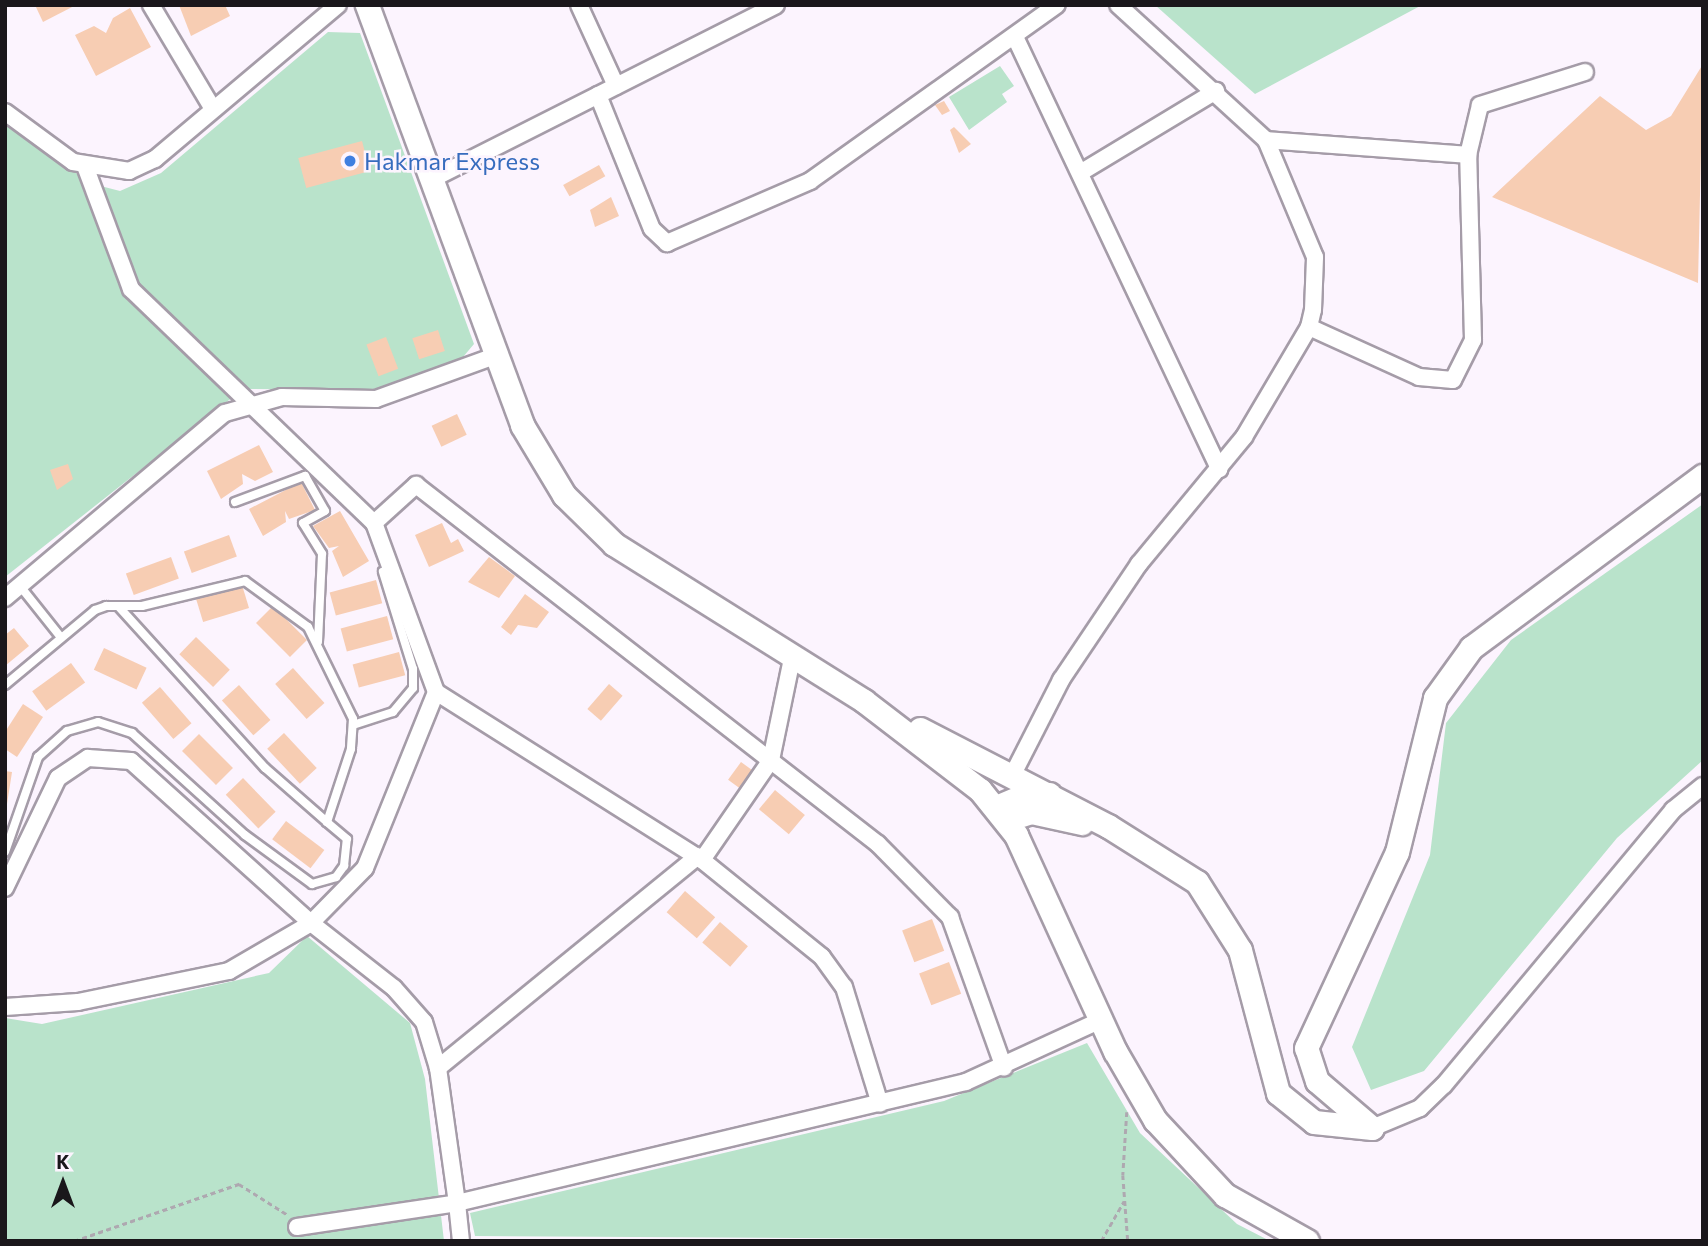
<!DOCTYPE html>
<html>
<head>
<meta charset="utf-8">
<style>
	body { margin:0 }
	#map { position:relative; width:1708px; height:1246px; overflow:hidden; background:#fcf4fe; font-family:Commissioner,sans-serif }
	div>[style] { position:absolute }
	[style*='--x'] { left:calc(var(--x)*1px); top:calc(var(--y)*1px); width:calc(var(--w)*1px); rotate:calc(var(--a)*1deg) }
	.green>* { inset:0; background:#b9e3cb }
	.building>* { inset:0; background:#f7cdb3; transform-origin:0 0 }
	.path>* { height:2.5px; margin-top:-1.25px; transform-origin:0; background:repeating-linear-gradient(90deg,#aea8b0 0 5px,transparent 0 8.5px) }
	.roads { filter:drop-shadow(2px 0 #a59ca8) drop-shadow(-2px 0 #a59ca8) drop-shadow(0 2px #a59ca8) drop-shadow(0 -2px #a59ca8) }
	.lane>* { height:8px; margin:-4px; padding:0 4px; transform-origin:4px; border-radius:4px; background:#fff }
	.street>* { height:16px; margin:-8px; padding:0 8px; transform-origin:8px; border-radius:8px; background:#fff }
	.secondary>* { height:23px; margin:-11.5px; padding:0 11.5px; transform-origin:11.5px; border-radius:11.5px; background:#fff }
	.dots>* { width:19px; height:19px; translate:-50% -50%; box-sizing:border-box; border:4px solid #fcf4fe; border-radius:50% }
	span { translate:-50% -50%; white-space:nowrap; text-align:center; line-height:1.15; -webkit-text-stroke:5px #fcf4fe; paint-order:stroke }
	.shop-label { font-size:24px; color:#366cbe }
	.left { translate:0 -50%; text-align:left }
	.frame { position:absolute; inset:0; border:7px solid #1a171b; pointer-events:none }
	.north { position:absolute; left:28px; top:1148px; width:70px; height:70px; -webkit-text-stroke:5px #fcf4fe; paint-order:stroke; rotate:0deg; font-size:19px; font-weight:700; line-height:28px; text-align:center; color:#1a171b }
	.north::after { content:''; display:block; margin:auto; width:24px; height:32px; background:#1a171b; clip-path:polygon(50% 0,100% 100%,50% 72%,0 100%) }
</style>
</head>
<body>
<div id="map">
	<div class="green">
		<i style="clip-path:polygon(1155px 5px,1422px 5px,1255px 94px)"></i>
		<i style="clip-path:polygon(328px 32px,360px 33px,474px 344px,463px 357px,419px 378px,369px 390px,243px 389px,5px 577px,5px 119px,89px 183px,120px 191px,161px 173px)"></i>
		<i style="clip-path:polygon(1000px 66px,1014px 86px,1002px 94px,1007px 102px,969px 130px,949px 97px)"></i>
		<i style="clip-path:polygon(1703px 504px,1703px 760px,1617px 838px,1424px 1071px,1371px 1090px,1352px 1047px,1430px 855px,1446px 723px,1511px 640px)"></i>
		<i style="clip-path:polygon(307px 936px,410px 1023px,425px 1079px,444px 1241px,5px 1241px,5px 1018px,42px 1024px,269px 973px)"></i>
		<i style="clip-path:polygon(1087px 1043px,1140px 1133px,1237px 1224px,1270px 1241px,475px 1236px,470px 1213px,944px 1101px)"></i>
	</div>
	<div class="building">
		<i style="clip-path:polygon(35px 5px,76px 5px,43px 22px)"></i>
		<i style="clip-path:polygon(179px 5px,225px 5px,230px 16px,191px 36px)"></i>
		<i style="clip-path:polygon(130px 8px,151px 47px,96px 76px,75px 35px,94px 26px,106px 33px,113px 18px)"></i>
		<i style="clip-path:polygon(1703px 64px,1698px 283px,1492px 197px,1600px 96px,1646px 130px,1671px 116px)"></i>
		<i style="clip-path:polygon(944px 101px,950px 111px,942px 115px,935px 105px)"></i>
		<i style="clip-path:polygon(954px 127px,971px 144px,959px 153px,950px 130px)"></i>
		<i style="left:362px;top:141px;width:31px;height:66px;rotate:75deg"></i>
		<i style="left:599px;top:165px;width:13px;height:41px;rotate:61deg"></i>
		<i style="clip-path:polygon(611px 197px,619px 216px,595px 227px,590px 210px)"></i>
		<i style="left:438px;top:330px;width:22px;height:27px;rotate:72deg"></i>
		<i style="left:386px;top:337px;width:34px;height:21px;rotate:69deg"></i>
		<i style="left:457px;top:414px;width:23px;height:28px;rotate:65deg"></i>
		<i style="clip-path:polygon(259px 445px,273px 472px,255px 481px,242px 474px,243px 484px,221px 499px,207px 471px)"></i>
		<i style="clip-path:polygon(68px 464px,73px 479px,57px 490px,50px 470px)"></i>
		<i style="clip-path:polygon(301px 482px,315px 510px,289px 519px,285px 511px,286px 522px,263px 536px,249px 509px)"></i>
		<i style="clip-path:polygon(340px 511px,369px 561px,343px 577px,332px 551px,339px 546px,329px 548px,313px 526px)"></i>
		<i style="clip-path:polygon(442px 523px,451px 543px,458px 539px,464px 551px,429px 567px,415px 535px)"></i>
		<i style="left:229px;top:535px;width:23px;height:48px;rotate:70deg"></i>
		<i style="left:171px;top:557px;width:23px;height:48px;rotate:70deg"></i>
		<i style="clip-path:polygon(489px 557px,515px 576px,499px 598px,468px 582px)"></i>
		<i style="left:376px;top:580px;width:24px;height:48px;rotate:75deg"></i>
		<i style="left:242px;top:585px;width:24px;height:48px;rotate:73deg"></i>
		<i style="clip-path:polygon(525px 594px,549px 612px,537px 628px,518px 625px,511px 635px,501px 627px)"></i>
		<i style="left:273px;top:606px;width:48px;height:24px;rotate:45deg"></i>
		<i style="left:387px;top:616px;width:24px;height:48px;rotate:75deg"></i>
		<i style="clip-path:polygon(14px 628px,29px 646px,5px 666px,5px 635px)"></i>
		<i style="left:196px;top:637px;width:47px;height:24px;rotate:44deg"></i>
		<i style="left:104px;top:648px;width:47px;height:24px;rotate:25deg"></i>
		<i style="left:399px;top:652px;width:24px;height:48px;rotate:75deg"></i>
		<i style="left:71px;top:663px;width:24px;height:48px;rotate:54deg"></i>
		<i style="left:293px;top:668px;width:47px;height:24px;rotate:48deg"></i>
		<i style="left:609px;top:684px;width:18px;height:33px;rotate:41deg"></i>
		<i style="left:239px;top:685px;width:47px;height:23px;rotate:48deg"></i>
		<i style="left:160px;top:687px;width:48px;height:24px;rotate:49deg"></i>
		<i style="clip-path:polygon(23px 704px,43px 717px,17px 757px,5px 749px,5px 732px)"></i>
		<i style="left:284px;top:733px;width:48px;height:23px;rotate:47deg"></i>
		<i style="left:199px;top:734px;width:48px;height:24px;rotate:45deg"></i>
		<i style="left:741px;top:762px;width:14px;height:22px;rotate:36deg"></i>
		<i style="clip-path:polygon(5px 771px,12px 772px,7px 804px,5px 804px)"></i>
		<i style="left:243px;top:778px;width:47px;height:24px;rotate:46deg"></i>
		<i style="left:775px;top:790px;width:39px;height:25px;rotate:40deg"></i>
		<i style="left:286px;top:821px;width:48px;height:23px;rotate:37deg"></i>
		<i style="left:685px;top:891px;width:40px;height:28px;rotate:41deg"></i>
		<i style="left:932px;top:919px;width:34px;height:32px;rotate:69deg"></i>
		<i style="left:720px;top:922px;width:37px;height:27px;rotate:41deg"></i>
		<i style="left:949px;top:962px;width:34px;height:32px;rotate:69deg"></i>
	</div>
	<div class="path">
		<i style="--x:1127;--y:1112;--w:63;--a:93.6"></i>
		<i style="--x:1123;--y:1175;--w:66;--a:85.7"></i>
		<i style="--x:74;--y:1241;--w:175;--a:-19.1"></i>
		<i style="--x:239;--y:1184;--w:58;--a:32.3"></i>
		<i style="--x:1101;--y:1241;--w:46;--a:-60.1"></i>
	</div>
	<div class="roads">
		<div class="lane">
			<i style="--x:235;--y:502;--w:75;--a:-20.4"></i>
			<i style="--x:305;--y:476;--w:40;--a:60.3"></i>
			<i style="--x:325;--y:511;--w:25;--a:151"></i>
			<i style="--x:303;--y:523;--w:36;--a:58"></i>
			<i style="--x:322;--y:554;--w:88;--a:92.6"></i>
			<i style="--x:20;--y:586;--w:63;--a:51.5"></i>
			<i style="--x:5;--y:685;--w:117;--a:-39.8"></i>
			<i style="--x:95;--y:610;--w:12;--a:-20"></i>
			<i style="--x:106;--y:606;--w:36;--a:0"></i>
			<i style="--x:142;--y:606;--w:106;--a:-13.6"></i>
			<i style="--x:245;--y:581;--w:78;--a:36.1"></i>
			<i style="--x:308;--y:627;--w:102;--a:63.9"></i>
			<i style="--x:353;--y:719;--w:30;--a:94"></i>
			<i style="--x:351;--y:749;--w:77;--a:108.2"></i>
			<i style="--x:327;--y:822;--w:82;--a:-138.9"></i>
			<i style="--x:265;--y:768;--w:217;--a:-132.2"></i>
			<i style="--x:353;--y:725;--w:42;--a:-18"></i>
			<i style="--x:393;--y:712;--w:31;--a:-50"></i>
			<i style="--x:413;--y:688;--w:19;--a:-90"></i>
			<i style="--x:413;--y:669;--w:102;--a:-107.2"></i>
			<i style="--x:5;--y:852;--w:101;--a:-70.8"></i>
			<i style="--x:38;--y:757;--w:39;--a:-42"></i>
			<i style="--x:67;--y:731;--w:32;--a:-16"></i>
			<i style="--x:98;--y:722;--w:36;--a:18"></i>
			<i style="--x:132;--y:733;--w:152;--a:42.1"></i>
			<i style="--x:245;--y:835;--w:83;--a:36.2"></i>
			<i style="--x:312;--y:884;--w:25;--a:-16"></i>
			<i style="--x:336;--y:877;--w:14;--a:-54"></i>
			<i style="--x:344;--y:866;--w:27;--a:-84"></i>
			<i style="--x:347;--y:839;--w:26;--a:-140"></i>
		</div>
		<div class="street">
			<i style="--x:151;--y:5;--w:121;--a:59.2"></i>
			<i style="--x:579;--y:5;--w:89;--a:65.4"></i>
			<i style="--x:1016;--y:39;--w:476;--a:64.7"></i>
			<i style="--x:598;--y:95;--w:144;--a:68.1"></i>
			<i style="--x:652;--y:229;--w:21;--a:43"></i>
			<i style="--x:667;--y:243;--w:156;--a:-23.4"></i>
			<i style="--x:810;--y:181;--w:303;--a:-35.5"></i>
			<i style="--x:5;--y:112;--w:84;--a:36.3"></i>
			<i style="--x:73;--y:162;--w:57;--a:9.1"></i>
			<i style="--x:129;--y:171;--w:29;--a:-25"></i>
			<i style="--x:155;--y:159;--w:239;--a:-40.1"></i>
			<i style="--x:1266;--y:140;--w:203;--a:4.2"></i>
			<i style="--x:1080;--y:173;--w:159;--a:-31.1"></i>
			<i style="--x:434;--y:178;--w:383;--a:-26.8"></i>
			<i style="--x:1309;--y:327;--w:121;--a:24.4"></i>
			<i style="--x:1419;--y:377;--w:34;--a:5"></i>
			<i style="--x:1453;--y:380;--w:45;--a:-63.4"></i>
			<i style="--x:1473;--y:340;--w:185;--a:-91.5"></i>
			<i style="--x:1468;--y:155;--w:51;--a:-76.5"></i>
			<i style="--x:1480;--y:105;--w:110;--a:-17.4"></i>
			<i style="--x:374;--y:523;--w:57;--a:-42.1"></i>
			<i style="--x:416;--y:485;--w:585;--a:37.85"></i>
			<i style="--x:878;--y:844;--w:103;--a:45.4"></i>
			<i style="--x:950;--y:917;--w:160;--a:70.3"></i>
			<i style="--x:5;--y:598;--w:287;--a:-40.1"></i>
			<i style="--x:225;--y:413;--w:59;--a:-15.7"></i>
			<i style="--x:282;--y:397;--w:94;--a:1.2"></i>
			<i style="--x:376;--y:399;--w:127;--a:-19.9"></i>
			<i style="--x:436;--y:692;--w:315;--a:32.3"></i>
			<i style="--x:702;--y:860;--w:154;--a:38.9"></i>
			<i style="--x:822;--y:957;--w:37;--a:54"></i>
			<i style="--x:844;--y:987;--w:122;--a:72.9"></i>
			<i style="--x:1013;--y:774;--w:106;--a:-62.9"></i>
			<i style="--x:1061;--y:680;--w:140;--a:-56.1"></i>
			<i style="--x:1139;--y:564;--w:165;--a:-50.4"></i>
			<i style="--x:1244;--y:437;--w:128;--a:-59.4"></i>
			<i style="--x:1309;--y:327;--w:17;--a:-77"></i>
			<i style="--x:1313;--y:310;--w:53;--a:-87.8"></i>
			<i style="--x:1315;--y:257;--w:127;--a:-112.7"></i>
			<i style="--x:1266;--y:140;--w:200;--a:-137.6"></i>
			<i style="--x:702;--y:860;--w:121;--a:-55.4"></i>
			<i style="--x:771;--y:760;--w:108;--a:-78.3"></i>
			<i style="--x:5;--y:888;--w:122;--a:-64.3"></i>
			<i style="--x:58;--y:778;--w:36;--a:-34"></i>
			<i style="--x:88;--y:758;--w:43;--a:4"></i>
			<i style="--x:131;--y:761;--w:242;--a:42"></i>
			<i style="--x:311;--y:923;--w:105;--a:38.1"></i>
			<i style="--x:394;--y:988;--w:45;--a:48.6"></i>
			<i style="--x:424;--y:1022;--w:48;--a:73.1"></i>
			<i style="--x:438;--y:1068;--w:136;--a:82"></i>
			<i style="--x:457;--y:1203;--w:523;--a:-13.37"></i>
			<i style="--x:966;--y:1082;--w:149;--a:-24.7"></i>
			<i style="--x:5;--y:1007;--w:73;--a:-3.9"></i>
			<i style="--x:78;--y:1002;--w:154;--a:-11.6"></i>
			<i style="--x:229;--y:971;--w:95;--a:-30.3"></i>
			<i style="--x:311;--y:923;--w:77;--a:-45.5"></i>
			<i style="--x:365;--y:868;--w:190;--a:-68"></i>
			<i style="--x:436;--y:692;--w:180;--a:-110.1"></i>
			<i style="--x:374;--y:523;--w:337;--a:-136.1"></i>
			<i style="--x:131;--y:289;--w:131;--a:-110.5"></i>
			<i style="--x:438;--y:1068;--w:335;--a:-39.2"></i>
			<i style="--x:1372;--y:1128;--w:52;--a:-22.6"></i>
			<i style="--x:1420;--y:1108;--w:33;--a:-44"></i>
			<i style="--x:1444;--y:1085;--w:358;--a:-50.2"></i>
			<i style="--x:1673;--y:810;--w:38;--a:-39"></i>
			<i style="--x:297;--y:1227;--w:162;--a:-8.5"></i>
			<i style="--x:457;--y:1203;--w:38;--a:84"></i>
		</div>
		<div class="secondary">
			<i style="--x:367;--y:5;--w:448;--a:69.7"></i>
			<i style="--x:522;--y:425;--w:82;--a:59"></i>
			<i style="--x:564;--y:495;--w:70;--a:44.4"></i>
			<i style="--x:614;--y:544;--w:295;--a:32.1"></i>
			<i style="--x:864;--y:701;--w:146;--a:37.5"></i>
			<i style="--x:980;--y:790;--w:58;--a:51.3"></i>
			<i style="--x:1016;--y:835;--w:238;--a:65.4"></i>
			<i style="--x:1115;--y:1051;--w:80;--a:59.9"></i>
			<i style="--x:1155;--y:1120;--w:103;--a:47"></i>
			<i style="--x:1225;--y:1195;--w:94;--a:29.3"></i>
			<i style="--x:920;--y:729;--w:212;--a:27.3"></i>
			<i style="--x:1108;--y:826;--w:105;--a:32.2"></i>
			<i style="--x:1197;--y:882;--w:80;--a:57.7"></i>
			<i style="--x:1240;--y:950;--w:148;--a:75.1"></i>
			<i style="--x:1278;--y:1093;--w:46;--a:38.9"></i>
			<i style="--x:1314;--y:1122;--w:58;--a:5.9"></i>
			<i style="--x:996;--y:807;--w:34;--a:-23"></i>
			<i style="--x:1027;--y:794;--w:22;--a:0"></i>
			<i style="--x:1006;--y:820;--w:26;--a:-18"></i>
			<i style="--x:1031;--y:812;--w:52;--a:12.2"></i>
			<i style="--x:1372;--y:1128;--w:72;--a:-139.5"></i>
			<i style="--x:1317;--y:1081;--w:35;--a:-108"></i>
			<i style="--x:1306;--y:1048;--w:216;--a:-65.1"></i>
			<i style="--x:1397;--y:852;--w:159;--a:-76.1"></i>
			<i style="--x:1435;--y:698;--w:62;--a:-54.2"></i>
			<i style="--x:1471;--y:648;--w:289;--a:-36.6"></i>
		</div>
	</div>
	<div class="dots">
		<i style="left:350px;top:161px;background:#3f7fe0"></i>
	</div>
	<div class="shop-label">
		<span class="left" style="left:364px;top:161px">Hakmar Express</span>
	</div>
	<div class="frame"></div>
	<div class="north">K</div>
</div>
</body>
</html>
